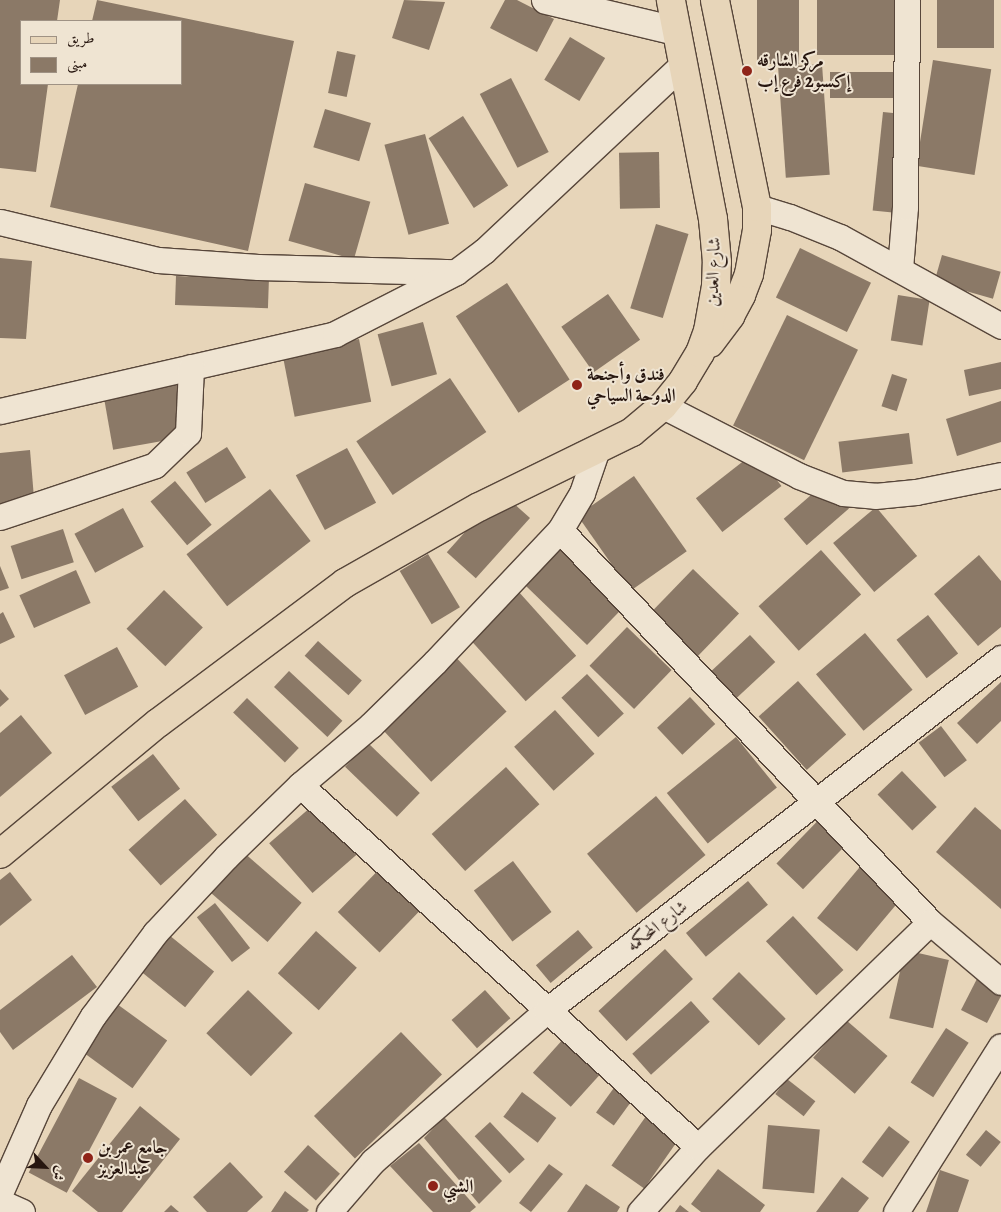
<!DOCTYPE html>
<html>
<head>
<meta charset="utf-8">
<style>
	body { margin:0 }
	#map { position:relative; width:1001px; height:1212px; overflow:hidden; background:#e7d5b9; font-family:Alegreya,Amiri,serif }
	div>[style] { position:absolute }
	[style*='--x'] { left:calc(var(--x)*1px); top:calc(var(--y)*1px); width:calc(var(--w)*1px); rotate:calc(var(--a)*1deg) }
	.building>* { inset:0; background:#8b7967; transform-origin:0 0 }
	.roads { filter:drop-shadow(1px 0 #57463a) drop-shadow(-1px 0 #57463a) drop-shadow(0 1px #57463a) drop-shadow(0 -1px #57463a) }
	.minor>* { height:25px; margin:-12.5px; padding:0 12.5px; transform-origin:12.5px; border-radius:12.5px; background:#efe4d2 }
	.tertiary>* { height:28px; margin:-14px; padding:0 14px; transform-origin:14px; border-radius:14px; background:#efe4d2 }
	.primary>* { height:28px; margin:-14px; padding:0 14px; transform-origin:14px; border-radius:14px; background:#e7d5b9 }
	.dots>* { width:14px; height:14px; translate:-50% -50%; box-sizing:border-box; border:2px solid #efe4d2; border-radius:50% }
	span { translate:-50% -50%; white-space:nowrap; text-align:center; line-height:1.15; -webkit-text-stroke:4px #efe4d2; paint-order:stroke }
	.poi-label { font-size:18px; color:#27160f; font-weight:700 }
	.left { translate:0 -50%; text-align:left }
	.street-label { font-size:18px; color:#27160f }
	.legend { position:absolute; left:20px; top:20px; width:162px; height:65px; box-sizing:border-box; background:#efe4d2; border:1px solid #9f9284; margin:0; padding:6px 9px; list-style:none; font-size:15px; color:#27160f }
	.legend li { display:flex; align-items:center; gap:10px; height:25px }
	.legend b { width:25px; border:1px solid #9f9284 }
	.north { position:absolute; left:20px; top:1142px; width:50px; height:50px; -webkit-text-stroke:4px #efe4d2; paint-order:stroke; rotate:115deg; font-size:14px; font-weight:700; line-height:20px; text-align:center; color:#27160f }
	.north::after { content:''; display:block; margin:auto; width:18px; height:22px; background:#27160f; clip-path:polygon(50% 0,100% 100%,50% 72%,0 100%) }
</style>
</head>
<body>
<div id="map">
	<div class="building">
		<i style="clip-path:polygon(0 0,60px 0,57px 21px,21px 21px,21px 84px,48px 84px,36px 172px,0 168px)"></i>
		<i style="clip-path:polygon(97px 0,294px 41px,248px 251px,50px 207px,78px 84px,181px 84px,181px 21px,92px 21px)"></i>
		<i style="clip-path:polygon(404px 0,445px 2px,429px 50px,392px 38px)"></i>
		<i style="clip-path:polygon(505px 0,517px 0,554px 19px,537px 52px,490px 28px)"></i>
		<i style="left:757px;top:0;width:42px;height:64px"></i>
		<i style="left:817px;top:0;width:78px;height:55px"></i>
		<i style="left:937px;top:0;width:57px;height:48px"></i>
		<i style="left:570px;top:37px;width:41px;height:50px;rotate:31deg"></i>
		<i style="left:337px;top:51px;width:19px;height:43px;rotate:12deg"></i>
		<i style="left:933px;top:60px;width:59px;height:107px;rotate:9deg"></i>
		<i style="left:822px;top:64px;width:111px;height:44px;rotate:86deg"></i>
		<i style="left:898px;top:72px;width:26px;height:68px;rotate:90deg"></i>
		<i style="left:511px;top:78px;width:83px;height:35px;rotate:63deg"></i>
		<i style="left:325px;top:109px;width:48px;height:40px;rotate:17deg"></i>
		<i style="left:883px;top:112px;width:20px;height:99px;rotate:6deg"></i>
		<i style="left:463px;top:116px;width:83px;height:41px;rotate:57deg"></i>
		<i style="left:425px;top:134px;width:93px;height:42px;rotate:75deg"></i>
		<i style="left:659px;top:152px;width:56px;height:40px;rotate:89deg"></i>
		<i style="left:305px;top:183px;width:68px;height:60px;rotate:16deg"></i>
		<i style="left:656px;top:224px;width:34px;height:88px;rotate:17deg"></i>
		<i style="left:800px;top:248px;width:79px;height:55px;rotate:26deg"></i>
		<i style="left:942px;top:255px;width:61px;height:28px;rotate:16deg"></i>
		<i style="clip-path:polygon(0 258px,32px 261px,26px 339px,0 338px)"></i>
		<i style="left:176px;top:276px;width:93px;height:29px;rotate:2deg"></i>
		<i style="left:507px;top:283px;width:115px;height:61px;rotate:57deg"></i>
		<i style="left:608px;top:294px;width:56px;height:57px;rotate:55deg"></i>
		<i style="left:898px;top:295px;width:32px;height:46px;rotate:9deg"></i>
		<i style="left:787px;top:315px;width:79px;height:123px;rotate:26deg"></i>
		<i style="left:423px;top:322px;width:54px;height:47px;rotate:75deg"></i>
		<i style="left:359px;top:339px;width:64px;height:78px;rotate:79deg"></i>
		<i style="clip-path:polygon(1001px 362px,1001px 389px,969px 396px,964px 370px)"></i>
		<i style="left:191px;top:373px;width:62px;height:90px;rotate:80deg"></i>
		<i style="left:892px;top:374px;width:16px;height:34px;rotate:18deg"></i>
		<i style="left:450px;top:378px;width:65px;height:113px;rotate:56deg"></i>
		<i style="clip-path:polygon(1001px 401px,1001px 442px,957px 456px,946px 419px)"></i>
		<i style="left:909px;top:433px;width:31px;height:71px;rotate:83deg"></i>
		<i style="left:227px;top:447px;width:36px;height:48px;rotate:58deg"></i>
		<i style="left:347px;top:448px;width:62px;height:58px;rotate:62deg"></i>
		<i style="clip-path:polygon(30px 450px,35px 510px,0 513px,0 453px)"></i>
		<i style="left:755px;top:452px;width:43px;height:75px;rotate:52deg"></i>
		<i style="left:634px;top:476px;width:92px;height:69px;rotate:55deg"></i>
		<i style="left:175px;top:481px;width:57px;height:32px;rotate:50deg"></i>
		<i style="left:826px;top:482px;width:35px;height:56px;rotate:49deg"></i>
		<i style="left:270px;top:489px;width:66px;height:106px;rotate:52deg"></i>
		<i style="left:501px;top:492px;width:39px;height:81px;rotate:42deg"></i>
		<i style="left:876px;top:507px;width:64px;height:56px;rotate:50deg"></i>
		<i style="left:123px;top:508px;width:44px;height:55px;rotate:62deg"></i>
		<i style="left:63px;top:529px;width:35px;height:55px;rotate:72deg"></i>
		<i style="left:557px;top:545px;width:91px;height:51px;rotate:44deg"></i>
		<i style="left:821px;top:550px;width:60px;height:84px;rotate:48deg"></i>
		<i style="left:428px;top:554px;width:62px;height:33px;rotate:59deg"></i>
		<i style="clip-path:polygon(979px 555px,1001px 581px,1001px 627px,978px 646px,934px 594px)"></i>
		<i style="clip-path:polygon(0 566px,9px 588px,0 591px)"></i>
		<i style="left:693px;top:569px;width:64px;height:63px;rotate:44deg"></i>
		<i style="left:76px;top:570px;width:36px;height:62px;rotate:66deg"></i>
		<i style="left:164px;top:590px;width:54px;height:54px;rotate:44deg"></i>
		<i style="left:518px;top:591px;width:87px;height:68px;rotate:48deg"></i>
		<i style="clip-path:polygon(3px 612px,15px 637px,0 644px,0 614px)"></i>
		<i style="left:928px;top:615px;width:49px;height:40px;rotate:52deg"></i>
		<i style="left:627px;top:627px;width:62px;height:54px;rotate:44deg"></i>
		<i style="left:865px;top:633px;width:74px;height:64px;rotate:50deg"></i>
		<i style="left:750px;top:635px;width:37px;height:62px;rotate:47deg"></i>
		<i style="left:318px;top:641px;width:59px;height:20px;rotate:42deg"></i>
		<i style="left:117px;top:647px;width:45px;height:60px;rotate:62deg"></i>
		<i style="left:452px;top:653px;width:80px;height:103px;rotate:47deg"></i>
		<i style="left:289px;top:671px;width:73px;height:22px;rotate:43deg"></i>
		<i style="left:587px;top:674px;width:54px;height:35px;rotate:47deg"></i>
		<i style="left:798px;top:681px;width:72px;height:53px;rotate:48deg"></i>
		<i style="clip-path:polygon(1001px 682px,1001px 721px,977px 744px,957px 723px)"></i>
		<i style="clip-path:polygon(0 689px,9px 699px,0 707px)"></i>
		<i style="left:690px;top:697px;width:37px;height:45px;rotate:47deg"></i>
		<i style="left:247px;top:698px;width:72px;height:20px;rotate:44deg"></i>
		<i style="left:555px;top:710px;width:59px;height:55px;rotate:48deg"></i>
		<i style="clip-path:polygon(21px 715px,52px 753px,0 797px,0 733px)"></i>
		<i style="left:941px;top:726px;width:43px;height:28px;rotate:53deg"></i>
		<i style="left:736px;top:737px;width:65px;height:89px;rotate:51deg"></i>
		<i style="left:368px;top:743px;width:72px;height:33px;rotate:44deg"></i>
		<i style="left:153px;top:754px;width:44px;height:53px;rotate:52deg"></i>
		<i style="left:506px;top:767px;width:50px;height:100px;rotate:48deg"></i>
		<i style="left:902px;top:771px;width:50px;height:34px;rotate:46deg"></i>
		<i style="left:656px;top:796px;width:77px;height:90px;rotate:50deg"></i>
		<i style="left:185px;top:799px;width:48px;height:76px;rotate:48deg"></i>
		<i style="left:319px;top:800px;width:66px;height:66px;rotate:49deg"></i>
		<i style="left:832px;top:806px;width:37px;height:80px;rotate:44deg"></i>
		<i style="clip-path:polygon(975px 807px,1001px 830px,1001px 909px,936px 852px)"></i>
		<i style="left:242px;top:851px;width:79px;height:52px;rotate:41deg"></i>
		<i style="left:392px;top:856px;width:58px;height:78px;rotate:44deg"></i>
		<i style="left:513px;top:861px;width:64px;height:49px;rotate:53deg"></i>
		<i style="left:864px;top:862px;width:52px;height:73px;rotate:40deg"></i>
		<i style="clip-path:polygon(10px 872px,32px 900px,0 926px,0 880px)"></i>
		<i style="left:748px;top:881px;width:31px;height:81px;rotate:50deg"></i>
		<i style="left:215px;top:903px;width:57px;height:23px;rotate:52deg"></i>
		<i style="left:793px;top:916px;width:74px;height:37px;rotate:47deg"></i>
		<i style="left:578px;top:930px;width:23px;height:55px;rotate:50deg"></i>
		<i style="left:316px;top:931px;width:55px;height:57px;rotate:42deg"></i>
		<i style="left:169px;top:935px;width:58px;height:46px;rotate:39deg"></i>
		<i style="left:665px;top:949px;width:41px;height:91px;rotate:47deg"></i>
		<i style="left:905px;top:950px;width:45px;height:70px;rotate:13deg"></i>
		<i style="clip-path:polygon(72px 955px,97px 987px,13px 1050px,0 1032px,0 1010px)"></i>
		<i style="clip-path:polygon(982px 969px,1001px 979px,1001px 996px,987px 1023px,961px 1010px)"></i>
		<i style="left:739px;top:972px;width:66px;height:38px;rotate:45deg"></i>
		<i style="left:248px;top:990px;width:62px;height:60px;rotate:44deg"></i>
		<i style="left:485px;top:990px;width:38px;height:45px;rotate:48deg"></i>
		<i style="left:691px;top:1001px;width:28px;height:79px;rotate:48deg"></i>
		<i style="left:117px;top:1004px;width:62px;height:59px;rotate:36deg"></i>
		<i style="left:846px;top:1020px;width:55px;height:50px;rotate:41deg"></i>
		<i style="left:946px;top:1028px;width:27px;height:65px;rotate:33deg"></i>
		<i style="left:401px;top:1032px;width:59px;height:121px;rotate:46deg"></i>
		<i style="left:565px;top:1037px;width:51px;height:48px;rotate:42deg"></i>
		<i style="left:79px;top:1078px;width:43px;height:107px;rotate:28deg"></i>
		<i style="left:787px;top:1079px;width:36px;height:19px;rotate:38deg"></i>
		<i style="left:616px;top:1085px;width:22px;height:34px;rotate:36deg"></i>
		<i style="left:522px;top:1092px;width:43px;height:31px;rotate:37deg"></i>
		<i style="clip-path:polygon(140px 1106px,180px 1139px,122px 1212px,98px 1212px,72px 1191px)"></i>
		<i style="left:651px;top:1109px;width:40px;height:69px;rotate:35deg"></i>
		<i style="clip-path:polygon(444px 1117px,502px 1181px,479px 1204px,424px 1138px)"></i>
		<i style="left:490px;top:1122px;width:51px;height:21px;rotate:47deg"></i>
		<i style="left:768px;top:1125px;width:52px;height:64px;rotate:5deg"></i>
		<i style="left:889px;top:1126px;width:26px;height:45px;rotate:37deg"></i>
		<i style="left:986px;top:1130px;width:19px;height:32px;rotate:39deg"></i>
		<i style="clip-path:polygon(419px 1143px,476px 1207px,470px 1212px,433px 1212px,390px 1166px)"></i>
		<i style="left:308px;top:1145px;width:43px;height:36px;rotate:42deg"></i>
		<i style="clip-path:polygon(230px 1162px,263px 1197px,247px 1212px,207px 1212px,193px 1197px)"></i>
		<i style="clip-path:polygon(549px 1164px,563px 1174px,531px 1212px,519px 1203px)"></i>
		<i style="clip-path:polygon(718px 1169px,765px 1205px,760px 1212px,701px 1212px,691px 1204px)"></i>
		<i style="clip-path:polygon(940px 1170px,969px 1180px,958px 1212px,926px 1212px)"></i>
		<i style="clip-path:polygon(842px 1177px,869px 1198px,858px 1212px,816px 1212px)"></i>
		<i style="clip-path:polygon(586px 1184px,620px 1207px,617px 1212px,567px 1212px)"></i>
		<i style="clip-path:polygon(285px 1191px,309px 1210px,307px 1212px,271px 1212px)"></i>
		<i style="clip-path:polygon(171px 1205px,179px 1212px,164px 1212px)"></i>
		<i style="clip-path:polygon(680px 1205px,689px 1212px,675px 1212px)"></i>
	</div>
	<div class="roads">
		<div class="minor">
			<i style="--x:757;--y:207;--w:34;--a:17"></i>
			<i style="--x:790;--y:217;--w:54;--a:21.8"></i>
			<i style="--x:840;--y:237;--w:184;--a:28.9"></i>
			<i style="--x:0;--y:222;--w:163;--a:13.5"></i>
			<i style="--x:158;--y:260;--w:100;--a:4"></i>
			<i style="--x:258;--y:267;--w:197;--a:1.5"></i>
			<i style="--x:900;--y:269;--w:62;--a:-85.4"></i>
			<i style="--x:905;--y:207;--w:207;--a:-89.4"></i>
			<i style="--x:663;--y:406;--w:153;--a:27.2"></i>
			<i style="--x:799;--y:476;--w:47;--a:21.1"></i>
			<i style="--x:843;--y:493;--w:32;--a:5"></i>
			<i style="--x:875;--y:496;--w:41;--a:-5.6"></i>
			<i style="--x:916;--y:492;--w:87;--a:-11.3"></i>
			<i style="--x:0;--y:411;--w:344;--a:-12.9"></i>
			<i style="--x:335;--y:334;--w:136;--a:-27.1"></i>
			<i style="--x:456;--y:272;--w:35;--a:-37"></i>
			<i style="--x:484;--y:251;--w:273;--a:-43.2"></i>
			<i style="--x:0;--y:517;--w:163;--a:-18.5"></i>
			<i style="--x:155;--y:465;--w:46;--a:-44.1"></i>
			<i style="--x:188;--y:433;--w:66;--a:-87.4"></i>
			<i style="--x:560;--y:530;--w:539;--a:46.65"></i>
			<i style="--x:930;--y:922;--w:93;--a:40.2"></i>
			<i style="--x:300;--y:785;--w:538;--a:42.29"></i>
			<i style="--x:0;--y:1193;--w:96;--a:-66.1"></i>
			<i style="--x:39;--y:1105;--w:104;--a:-58.8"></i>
			<i style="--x:93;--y:1016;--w:104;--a:-53.2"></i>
			<i style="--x:155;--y:933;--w:104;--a:-46.9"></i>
			<i style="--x:226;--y:857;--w:103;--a:-44.2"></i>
			<i style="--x:300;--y:785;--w:93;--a:-40.2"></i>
			<i style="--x:371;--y:725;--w:90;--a:-44.5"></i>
			<i style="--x:435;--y:662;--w:182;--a:-46.6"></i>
			<i style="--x:560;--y:530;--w:43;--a:-59.3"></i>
			<i style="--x:582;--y:493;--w:43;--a:-71.1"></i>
			<i style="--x:0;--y:1202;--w:24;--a:24"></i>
			<i style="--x:329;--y:1212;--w:67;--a:-49.2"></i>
			<i style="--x:373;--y:1161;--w:229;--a:-40.9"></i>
			<i style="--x:546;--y:1011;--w:576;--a:-37.81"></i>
			<i style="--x:640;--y:1212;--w:87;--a:-48.3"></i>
			<i style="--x:698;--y:1147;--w:323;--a:-44.1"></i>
			<i style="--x:896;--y:1212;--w:196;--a:-57.7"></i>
		</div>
		<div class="tertiary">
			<i style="--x:546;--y:0;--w:134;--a:13.4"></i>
		</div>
		<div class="primary">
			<i style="--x:710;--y:343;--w:34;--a:-53"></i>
			<i style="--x:730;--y:316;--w:24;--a:-62"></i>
			<i style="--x:741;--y:295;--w:22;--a:-69"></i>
			<i style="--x:749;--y:274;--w:45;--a:-79.7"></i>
			<i style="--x:757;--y:230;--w:23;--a:-90"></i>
			<i style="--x:757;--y:207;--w:211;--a:-101.5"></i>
			<i style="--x:0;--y:854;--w:205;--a:-39.7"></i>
			<i style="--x:158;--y:723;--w:234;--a:-36.8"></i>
			<i style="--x:345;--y:583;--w:154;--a:-29.6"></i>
			<i style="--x:479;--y:507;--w:170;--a:-26.1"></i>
			<i style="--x:632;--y:432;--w:40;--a:-40"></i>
			<i style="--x:663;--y:406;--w:32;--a:-51"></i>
			<i style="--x:683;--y:381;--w:33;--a:-59"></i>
			<i style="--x:700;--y:353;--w:23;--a:-70"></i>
			<i style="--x:708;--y:331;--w:46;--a:-79.9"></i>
			<i style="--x:716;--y:286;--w:24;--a:-88"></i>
			<i style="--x:717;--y:262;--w:43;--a:-95.3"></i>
			<i style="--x:713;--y:219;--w:223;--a:-100.9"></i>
		</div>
	</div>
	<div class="dots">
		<i style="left:747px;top:71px;background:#8f2418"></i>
		<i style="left:577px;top:385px;background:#8f2418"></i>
		<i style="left:88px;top:1158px;background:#8f2418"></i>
		<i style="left:433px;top:1186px;background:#8f2418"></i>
	</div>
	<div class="poi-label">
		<span class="left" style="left:757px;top:71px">مركز الشارقه<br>إكسبو2 فرع إب</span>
		<span class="left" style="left:587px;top:385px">فندق وأجنحة<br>الدوحة السياحي</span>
		<span class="left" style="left:98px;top:1158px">جامع عمر بن<br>عبدالعزيز</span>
		<span class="left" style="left:443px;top:1186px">الشبي</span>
	</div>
	<div class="street-label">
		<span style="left:713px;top:272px;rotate:-88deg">شارع العدين</span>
		<span style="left:657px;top:926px;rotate:-38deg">شارع المحكمه</span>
	</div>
	<ul class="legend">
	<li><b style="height:6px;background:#e7d5b9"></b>طريق</li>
	<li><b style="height:14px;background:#8b7967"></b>مبنى</li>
	</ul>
	<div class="north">ش</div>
</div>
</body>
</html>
